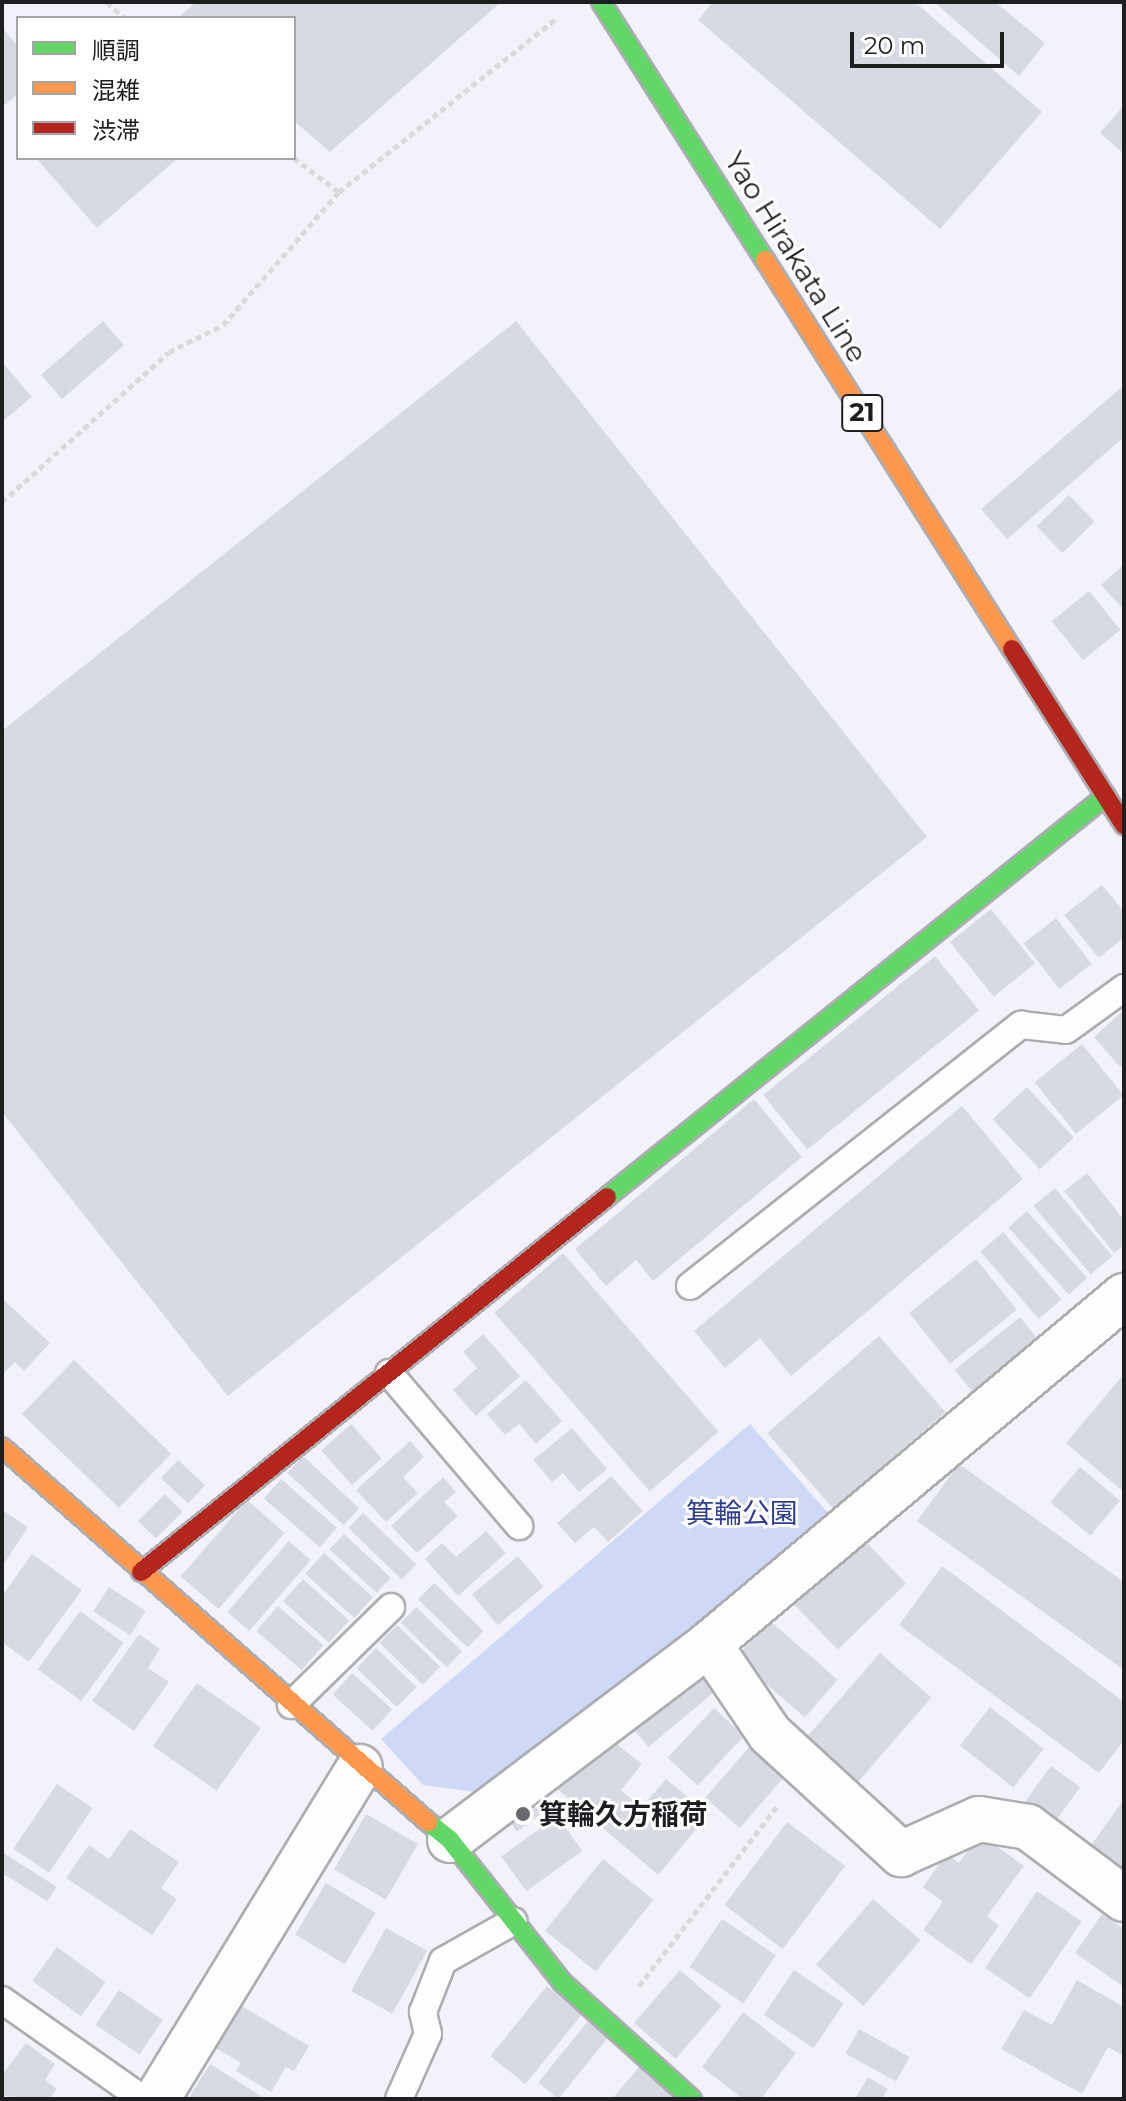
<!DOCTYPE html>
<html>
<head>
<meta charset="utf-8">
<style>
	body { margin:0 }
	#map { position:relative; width:1126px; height:2101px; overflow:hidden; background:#f2f3fa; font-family:Montserrat,"Noto Sans JP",sans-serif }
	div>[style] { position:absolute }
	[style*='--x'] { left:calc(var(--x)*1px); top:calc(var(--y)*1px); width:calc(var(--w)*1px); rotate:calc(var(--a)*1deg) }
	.green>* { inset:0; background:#ced8f7 }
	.building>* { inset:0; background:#d8dae3; transform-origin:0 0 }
	.path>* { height:5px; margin-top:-2.5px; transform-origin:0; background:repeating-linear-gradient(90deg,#d8dadb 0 6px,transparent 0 10px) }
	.roads { filter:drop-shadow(2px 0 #abadb1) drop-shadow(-2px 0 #abadb1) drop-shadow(0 2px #abadb1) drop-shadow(0 -2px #abadb1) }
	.lane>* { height:26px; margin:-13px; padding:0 13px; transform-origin:13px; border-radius:13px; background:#fdfdfe }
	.street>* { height:44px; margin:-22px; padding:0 22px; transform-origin:22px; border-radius:22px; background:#fdfdfe }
	.fast>* { height:18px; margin:-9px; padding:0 9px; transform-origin:9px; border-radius:9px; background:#63d668 }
	.slow>* { height:18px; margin:-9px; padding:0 9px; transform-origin:9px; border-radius:9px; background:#ff974d }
	.jam>* { height:18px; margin:-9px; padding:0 9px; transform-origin:9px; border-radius:9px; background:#b3261e }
	.dots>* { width:22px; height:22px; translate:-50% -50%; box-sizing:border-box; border:4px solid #fff; border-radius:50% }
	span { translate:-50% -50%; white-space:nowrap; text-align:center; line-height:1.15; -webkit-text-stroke:6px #fff; paint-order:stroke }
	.shield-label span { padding:2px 6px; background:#fff; border:2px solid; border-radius:6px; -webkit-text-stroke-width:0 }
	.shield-label { font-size:26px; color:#1d1e22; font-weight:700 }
	.street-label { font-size:28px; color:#1d1e22 }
	.park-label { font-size:28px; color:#2e3e92 }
	.poi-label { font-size:28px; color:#1d1e22; font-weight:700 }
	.left { translate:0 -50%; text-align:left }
	.frame { position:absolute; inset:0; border:4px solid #1d1e22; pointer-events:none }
	.legend { position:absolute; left:16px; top:16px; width:280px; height:144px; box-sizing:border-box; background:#fff; border:2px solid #a5a5a7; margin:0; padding:10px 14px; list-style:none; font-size:24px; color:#1d1e22 }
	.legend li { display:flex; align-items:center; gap:16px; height:40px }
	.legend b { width:40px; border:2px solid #a5a5a7 }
	.scale { position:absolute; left:850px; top:32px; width:154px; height:36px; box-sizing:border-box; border:4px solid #1d1e22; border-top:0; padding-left:10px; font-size:24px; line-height:28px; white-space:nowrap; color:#1d1e22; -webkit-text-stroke:6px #fff; paint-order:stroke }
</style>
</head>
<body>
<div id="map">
	<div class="green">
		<i style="clip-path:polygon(750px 1424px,835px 1521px,475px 1792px,423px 1785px,381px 1739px)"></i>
	</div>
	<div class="building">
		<i style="clip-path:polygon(196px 2px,501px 2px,330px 152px,294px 121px,294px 18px,178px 18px)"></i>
		<i style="clip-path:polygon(713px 2px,915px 2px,1042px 112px,940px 229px,698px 20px)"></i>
		<i style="clip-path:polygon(934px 2px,995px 2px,1045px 43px,1019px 76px)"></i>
		<i style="clip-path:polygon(2px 27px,18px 47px,18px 94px,2px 107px)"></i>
		<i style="clip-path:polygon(1124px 105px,1124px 154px,1100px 133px)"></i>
		<i style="clip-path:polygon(36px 158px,178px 158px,97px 228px)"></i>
		<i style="left:103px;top:321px;width:32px;height:82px;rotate:49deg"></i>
		<i style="clip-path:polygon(516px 321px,927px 837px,228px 1396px,2px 1112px,2px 731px)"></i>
		<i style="clip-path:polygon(2px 362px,32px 397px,2px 422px)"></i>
		<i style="clip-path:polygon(1124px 385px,1124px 437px,1007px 539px,981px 509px)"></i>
		<i style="left:1069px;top:495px;width:37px;height:45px;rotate:46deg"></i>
		<i style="clip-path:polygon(1124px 564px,1124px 610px,1101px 585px)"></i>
		<i style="left:1089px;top:591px;width:50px;height:48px;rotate:51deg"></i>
		<i style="clip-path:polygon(1102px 885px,1124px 912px,1124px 937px,1099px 958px,1064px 915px)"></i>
		<i style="left:991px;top:909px;width:70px;height:53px;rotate:51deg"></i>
		<i style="left:1056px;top:918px;width:58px;height:41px;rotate:52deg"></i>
		<i style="left:935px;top:956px;width:70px;height:221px;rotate:51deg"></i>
		<i style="clip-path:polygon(1124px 1010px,1124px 1064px,1120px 1067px,1094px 1037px)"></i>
		<i style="left:1082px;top:1044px;width:66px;height:61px;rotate:51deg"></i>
		<i style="left:1027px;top:1087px;width:69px;height:47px;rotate:47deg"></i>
		<i style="clip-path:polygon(754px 1099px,802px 1157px,653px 1281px,636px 1260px,606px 1286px,575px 1249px)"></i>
		<i style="clip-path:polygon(962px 1106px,1023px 1179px,791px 1376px,760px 1338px,725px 1368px,694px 1331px)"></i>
		<i style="clip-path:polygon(1087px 1173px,1124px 1220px,1124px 1245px,1114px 1253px,1064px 1191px)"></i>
		<i style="left:1055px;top:1188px;width:89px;height:28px;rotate:50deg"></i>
		<i style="left:1027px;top:1211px;width:90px;height:25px;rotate:48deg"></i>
		<i style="left:1003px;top:1232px;width:89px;height:30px;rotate:49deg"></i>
		<i style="left:563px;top:1253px;width:237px;height:91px;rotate:49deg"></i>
		<i style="left:976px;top:1259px;width:65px;height:86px;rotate:51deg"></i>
		<i style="clip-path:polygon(2px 1298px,50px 1343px,24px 1371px,15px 1362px,2px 1375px)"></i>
		<i style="left:1020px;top:1317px;width:28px;height:84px;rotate:51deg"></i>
		<i style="clip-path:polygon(483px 1334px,520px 1376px,476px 1416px,453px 1390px,477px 1368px,463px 1352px)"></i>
		<i style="left:879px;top:1336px;width:101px;height:148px;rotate:49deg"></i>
		<i style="left:74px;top:1360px;width:135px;height:75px;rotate:44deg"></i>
		<i style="clip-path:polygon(1124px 1374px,1124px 1492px,1066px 1443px)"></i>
		<i style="clip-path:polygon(526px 1380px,562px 1421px,536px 1444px,519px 1424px,505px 1435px,487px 1414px)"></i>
		<i style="left:351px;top:1424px;width:46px;height:40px;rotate:48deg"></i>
		<i style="clip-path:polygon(572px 1428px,607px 1469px,579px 1492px,563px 1473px,552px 1482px,533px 1460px)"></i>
		<i style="clip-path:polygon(410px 1441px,424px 1457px,403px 1477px,418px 1493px,386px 1522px,356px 1490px)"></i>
		<i style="left:303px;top:1456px;width:77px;height:23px;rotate:43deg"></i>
		<i style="left:178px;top:1460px;width:37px;height:25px;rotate:43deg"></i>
		<i style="clip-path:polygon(959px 1464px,1124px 1582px,1124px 1670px,917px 1521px)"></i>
		<i style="left:1080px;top:1467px;width:52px;height:46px;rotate:40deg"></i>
		<i style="clip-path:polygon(611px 1476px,643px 1511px,608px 1542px,594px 1527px,575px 1543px,557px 1523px)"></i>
		<i style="clip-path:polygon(443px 1477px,456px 1492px,444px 1502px,458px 1516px,417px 1553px,391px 1526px)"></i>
		<i style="left:281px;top:1479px;width:74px;height:26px;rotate:41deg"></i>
		<i style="left:165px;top:1494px;width:25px;height:38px;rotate:45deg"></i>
		<i style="left:247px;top:1500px;width:50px;height:101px;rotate:41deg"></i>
		<i style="clip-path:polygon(2px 1510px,28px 1527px,2px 1567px)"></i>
		<i style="left:363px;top:1513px;width:74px;height:21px;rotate:44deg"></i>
		<i style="clip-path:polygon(486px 1531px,506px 1553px,458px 1596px,425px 1559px,442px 1543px,456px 1557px)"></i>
		<i style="left:344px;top:1534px;width:64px;height:21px;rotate:43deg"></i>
		<i style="left:863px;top:1539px;width:62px;height:95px;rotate:46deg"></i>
		<i style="left:289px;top:1541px;width:29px;height:94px;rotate:41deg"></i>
		<i style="left:324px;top:1553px;width:66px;height:28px;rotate:42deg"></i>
		<i style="clip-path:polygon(32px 1554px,82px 1590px,29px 1662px,2px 1642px,2px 1596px)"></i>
		<i style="left:518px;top:1556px;width:40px;height:60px;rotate:50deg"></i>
		<i style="clip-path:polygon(942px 1566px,1124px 1702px,1124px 1740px,1099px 1773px,899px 1625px)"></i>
		<i style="left:303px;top:1579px;width:62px;height:30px;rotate:42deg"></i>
		<i style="left:434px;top:1583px;width:69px;height:23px;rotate:44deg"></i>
		<i style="left:109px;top:1587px;width:44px;height:29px;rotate:33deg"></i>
		<i style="left:278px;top:1606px;width:60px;height:33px;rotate:41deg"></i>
		<i style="left:416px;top:1607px;width:64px;height:22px;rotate:44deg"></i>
		<i style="left:80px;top:1611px;width:54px;height:72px;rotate:36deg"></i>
		<i style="left:769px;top:1620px;width:91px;height:50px;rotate:41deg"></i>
		<i style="left:397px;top:1625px;width:60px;height:25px;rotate:44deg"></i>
		<i style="clip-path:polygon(139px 1634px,160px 1649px,148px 1668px,169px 1682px,134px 1731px,92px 1701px)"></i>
		<i style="left:376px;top:1648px;width:56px;height:28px;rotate:44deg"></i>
		<i style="left:880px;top:1653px;width:68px;height:115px;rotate:41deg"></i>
		<i style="left:699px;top:1664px;width:31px;height:92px;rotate:50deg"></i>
		<i style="left:352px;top:1673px;width:54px;height:29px;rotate:42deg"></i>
		<i style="left:197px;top:1683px;width:78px;height:77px;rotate:35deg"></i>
		<i style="left:990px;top:1707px;width:68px;height:49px;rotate:38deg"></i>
		<i style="left:714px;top:1708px;width:41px;height:68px;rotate:43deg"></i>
		<i style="clip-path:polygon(608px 1737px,642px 1764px,621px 1790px,641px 1808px,666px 1779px,709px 1814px,658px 1875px,551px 1784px)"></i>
		<i style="left:751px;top:1745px;width:46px;height:70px;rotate:41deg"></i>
		<i style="left:1051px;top:1766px;width:36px;height:47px;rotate:36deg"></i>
		<i style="left:57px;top:1784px;width:43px;height:78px;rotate:34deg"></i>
		<i style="left:532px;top:1791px;width:24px;height:36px;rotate:54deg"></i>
		<i style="clip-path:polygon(1124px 1799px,1124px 1871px,1090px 1847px)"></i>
		<i style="left:366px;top:1814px;width:60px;height:64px;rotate:30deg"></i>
		<i style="left:557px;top:1816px;width:43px;height:69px;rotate:54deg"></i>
		<i style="left:787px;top:1822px;width:73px;height:104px;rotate:37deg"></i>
		<i style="clip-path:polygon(130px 1829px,179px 1862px,161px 1888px,177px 1899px,152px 1935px,66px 1878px,89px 1845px,109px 1859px)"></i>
		<i style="clip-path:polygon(980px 1834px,1024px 1866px,987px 1916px,999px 1926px,971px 1964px,923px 1930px,943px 1902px,923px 1887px,946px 1854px,959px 1863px)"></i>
		<i style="clip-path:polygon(2px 1852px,57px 1887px,47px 1901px,2px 1873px)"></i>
		<i style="left:603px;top:1859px;width:65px;height:92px;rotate:39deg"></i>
		<i style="left:326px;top:1883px;width:58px;height:60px;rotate:31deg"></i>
		<i style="left:1037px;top:1891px;width:54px;height:93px;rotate:34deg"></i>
		<i style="left:873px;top:1899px;width:63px;height:87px;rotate:41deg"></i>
		<i style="clip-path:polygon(1102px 1914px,1124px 1929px,1124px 1987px,1075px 1953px)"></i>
		<i style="left:722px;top:1919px;width:65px;height:58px;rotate:34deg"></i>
		<i style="left:386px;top:1928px;width:47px;height:72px;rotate:29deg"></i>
		<i style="left:57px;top:1947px;width:60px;height:42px;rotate:36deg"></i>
		<i style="left:680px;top:1970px;width:55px;height:70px;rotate:41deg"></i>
		<i style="left:794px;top:1970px;width:60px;height:54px;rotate:34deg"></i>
		<i style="clip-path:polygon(1077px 1980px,1124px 2007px,1124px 2056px,1108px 2047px,1082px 2094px,1001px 2049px,1024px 2010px,1052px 2025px)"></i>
		<i style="left:547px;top:1986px;width:45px;height:90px;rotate:39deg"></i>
		<i style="left:119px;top:1990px;width:53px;height:42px;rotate:34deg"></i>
		<i style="clip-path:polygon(240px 2005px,309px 2046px,294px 2071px,286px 2067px,271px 2092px,236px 2071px,241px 2063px,216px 2048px)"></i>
		<i style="clip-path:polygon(743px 2012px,796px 2053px,761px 2099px,743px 2099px,702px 2067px)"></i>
		<i style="left:588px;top:2021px;width:26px;height:79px;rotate:39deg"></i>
		<i style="left:859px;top:2029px;width:58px;height:28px;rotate:29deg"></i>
		<i style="clip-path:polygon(26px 2043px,55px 2064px,45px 2080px,57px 2089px,49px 2099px,2px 2096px,2px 2075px)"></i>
		<i style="clip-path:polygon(210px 2064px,266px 2099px,188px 2099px)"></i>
		<i style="clip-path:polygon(639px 2067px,676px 2099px,612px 2099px)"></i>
		<i style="clip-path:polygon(868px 2077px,888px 2089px,882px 2099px,855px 2099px)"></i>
	</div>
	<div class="path">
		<i style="--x:107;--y:2;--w:23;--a:43"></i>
		<i style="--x:294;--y:158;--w:56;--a:37.1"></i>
		<i style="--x:2;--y:502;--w:224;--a:-41.9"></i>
		<i style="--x:169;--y:352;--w:60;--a:-26.6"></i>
		<i style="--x:223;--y:325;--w:176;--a:-48.9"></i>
		<i style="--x:339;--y:192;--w:278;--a:-38.6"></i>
		<i style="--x:639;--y:1986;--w:227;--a:-52.5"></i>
	</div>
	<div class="roads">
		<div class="lane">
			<i style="--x:690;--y:1286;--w:422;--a:-38.3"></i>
			<i style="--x:1021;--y:1025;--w:45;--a:6.3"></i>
			<i style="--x:1066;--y:1030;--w:72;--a:-35.9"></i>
			<i style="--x:389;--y:1373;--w:201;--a:49.6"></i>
			<i style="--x:291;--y:1705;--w:140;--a:-44.4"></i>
			<i style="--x:2;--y:2000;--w:172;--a:35.1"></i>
			<i style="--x:399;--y:2099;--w:71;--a:-66"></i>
			<i style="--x:428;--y:2034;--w:23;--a:-103"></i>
			<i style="--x:423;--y:2012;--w:55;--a:-68.6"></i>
			<i style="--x:443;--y:1961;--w:81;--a:-29.4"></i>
		</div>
		<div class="street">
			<i style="--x:709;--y:1644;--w:109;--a:55.9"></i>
			<i style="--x:770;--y:1734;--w:178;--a:42.5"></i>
			<i style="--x:901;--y:1854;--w:85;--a:-24.2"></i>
			<i style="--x:979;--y:1819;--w:50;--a:9.3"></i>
			<i style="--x:1028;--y:1827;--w:120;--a:36.9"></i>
			<i style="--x:450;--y:1840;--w:325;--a:-37.1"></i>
			<i style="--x:709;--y:1644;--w:542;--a:-39.98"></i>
			<i style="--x:157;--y:2099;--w:389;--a:-58.6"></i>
		</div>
		<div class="fast">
			<i style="--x:601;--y:2;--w:306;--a:57.6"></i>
			<i style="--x:607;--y:1197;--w:640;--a:-38.79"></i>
			<i style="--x:428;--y:1822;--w:28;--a:39"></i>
			<i style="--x:450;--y:1840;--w:181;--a:51.7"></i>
			<i style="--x:562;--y:1982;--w:175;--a:42"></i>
		</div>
		<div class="slow">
			<i style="--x:765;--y:260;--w:461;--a:57.6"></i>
			<i style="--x:2;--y:1447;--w:568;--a:41.36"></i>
		</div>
		<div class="jam">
			<i style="--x:1012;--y:649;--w:209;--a:57.5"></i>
			<i style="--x:141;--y:1572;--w:598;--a:-38.82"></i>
		</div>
	</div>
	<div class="dots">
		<i style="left:523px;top:1814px;background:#68696e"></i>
	</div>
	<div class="shield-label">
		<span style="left:862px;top:413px">21</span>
	</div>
	<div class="street-label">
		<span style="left:796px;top:257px;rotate:58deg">Yao Hirakata Line</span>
	</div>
	<div class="park-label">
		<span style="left:742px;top:1513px">箕輪公園</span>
	</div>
	<div class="poi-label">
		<span class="left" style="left:539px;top:1814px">箕輪久方稲荷</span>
	</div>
	<div class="frame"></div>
	<ul class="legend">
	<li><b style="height:10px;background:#63d668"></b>順調</li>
	<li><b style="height:10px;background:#ff974d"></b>混雑</li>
	<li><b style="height:10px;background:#b3261e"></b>渋滞</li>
	</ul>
	<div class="scale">20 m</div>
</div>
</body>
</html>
